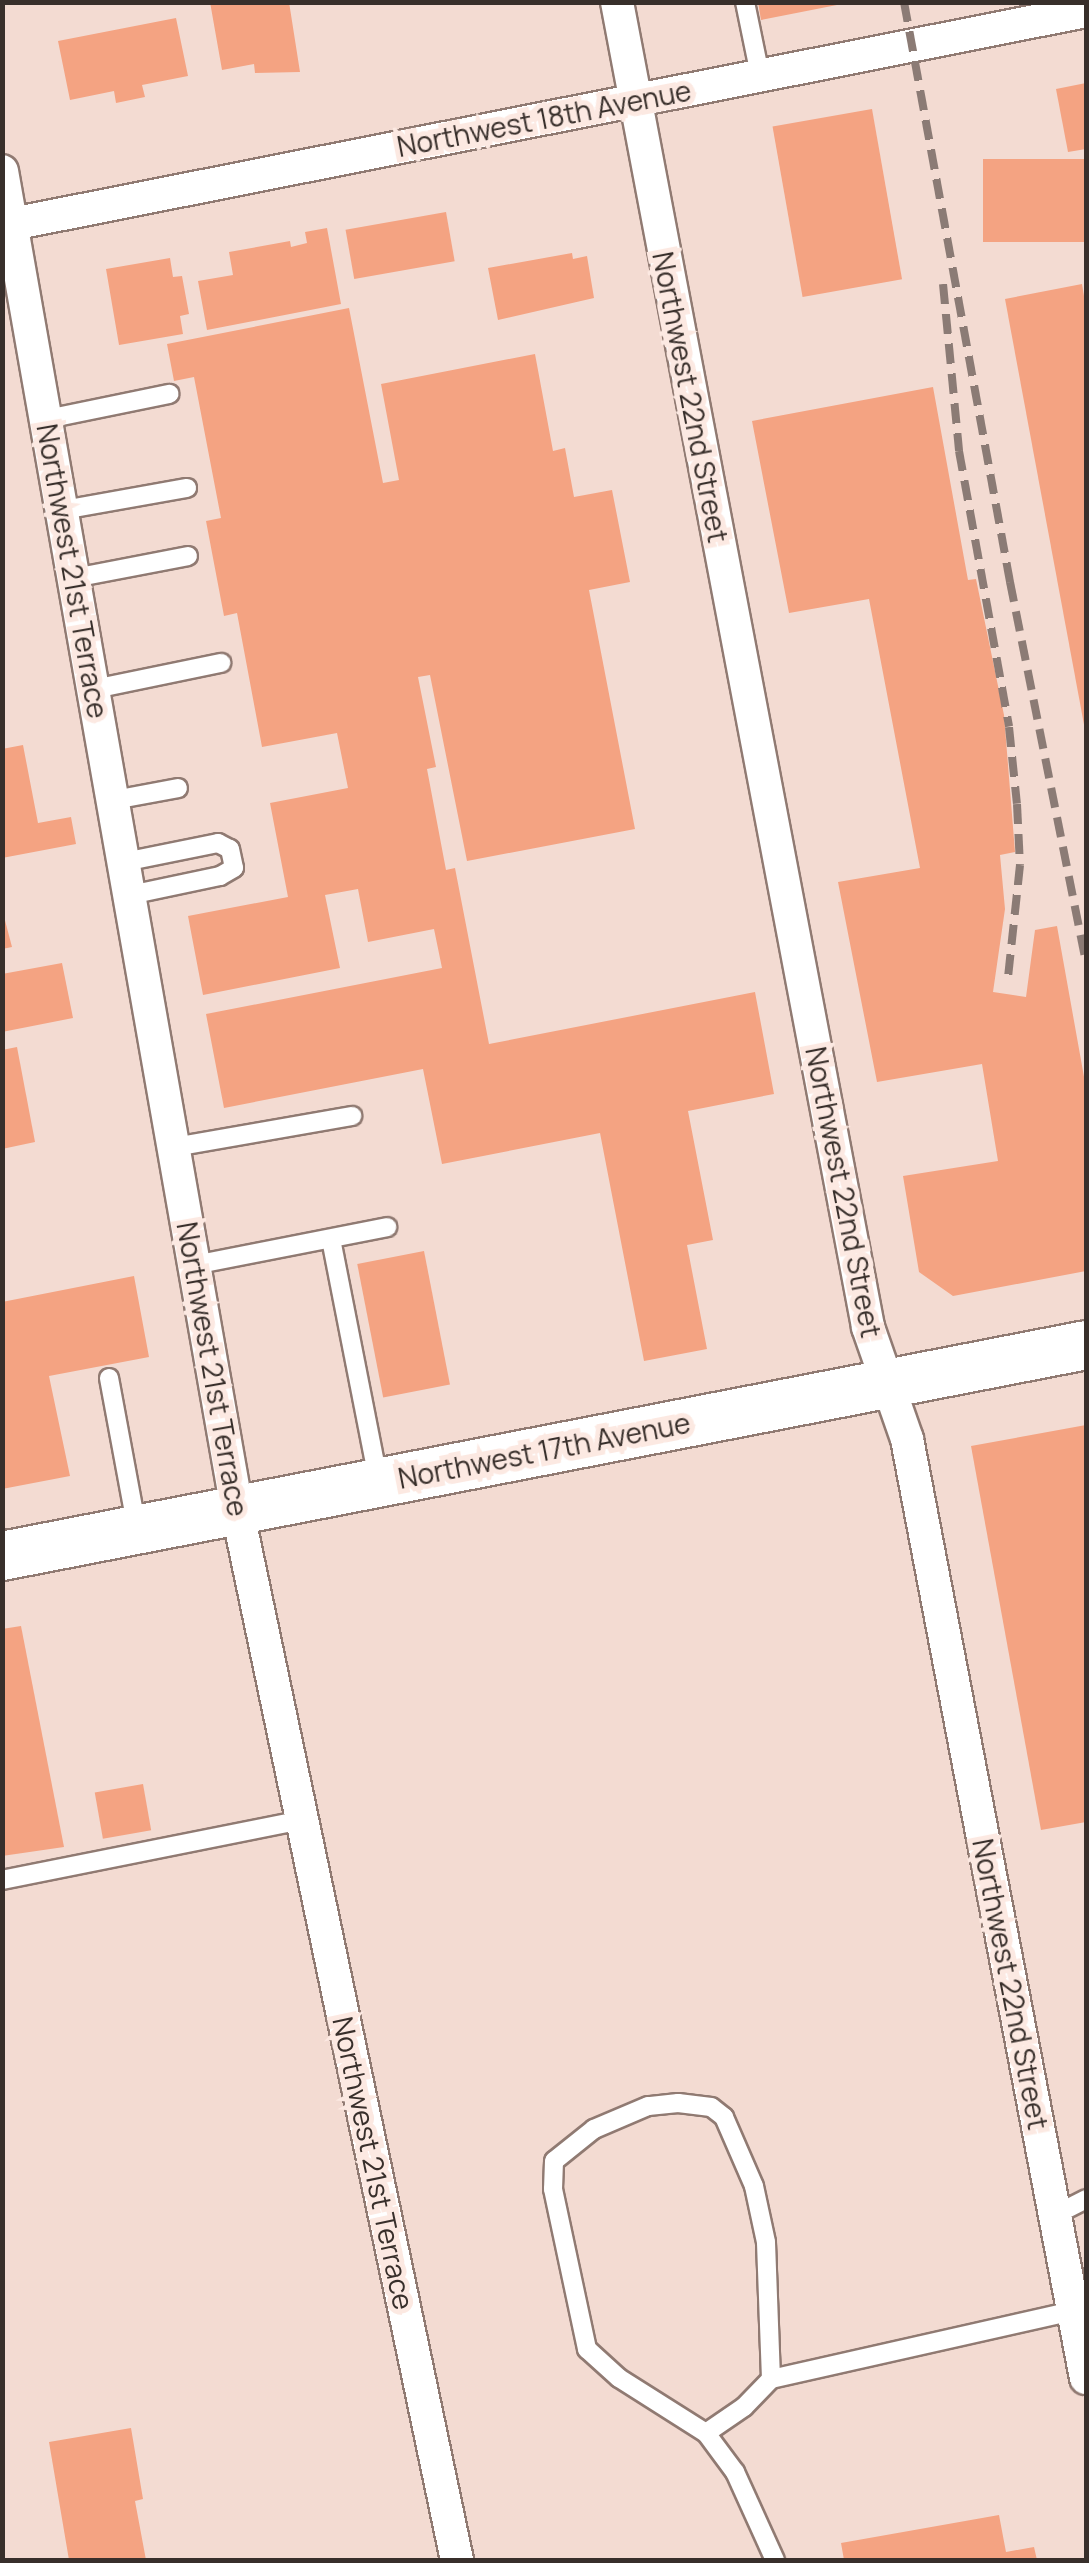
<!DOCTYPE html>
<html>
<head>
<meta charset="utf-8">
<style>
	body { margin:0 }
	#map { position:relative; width:1089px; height:2563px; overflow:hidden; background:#f3dbd2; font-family:Manrope,sans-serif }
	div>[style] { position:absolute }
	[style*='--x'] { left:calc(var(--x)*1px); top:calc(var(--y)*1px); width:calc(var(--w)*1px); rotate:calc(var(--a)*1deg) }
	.building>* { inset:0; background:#f4a382; transform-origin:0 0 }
	.roads { filter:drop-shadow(2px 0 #907a72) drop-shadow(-2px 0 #907a72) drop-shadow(0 2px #907a72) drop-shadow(0 -2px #907a72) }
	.service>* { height:18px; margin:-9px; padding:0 9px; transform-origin:9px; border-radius:9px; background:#fff }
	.minor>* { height:32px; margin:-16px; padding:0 16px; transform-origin:16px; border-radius:16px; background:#fff }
	.secondary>* { height:48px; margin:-24px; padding:0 24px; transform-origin:24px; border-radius:24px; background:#fff }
	.rail>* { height:8px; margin-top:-4px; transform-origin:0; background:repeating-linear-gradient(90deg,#8b7b75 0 20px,transparent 0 30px) }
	span { translate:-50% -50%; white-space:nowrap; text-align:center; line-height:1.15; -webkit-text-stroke:10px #fce9e2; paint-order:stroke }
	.street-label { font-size:28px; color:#382f2b }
	.frame { position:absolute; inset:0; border:5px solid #382f2b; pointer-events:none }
</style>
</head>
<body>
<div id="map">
	<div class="building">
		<i style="clip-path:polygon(210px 2px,289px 2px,300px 72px,255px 73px,254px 64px,222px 70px)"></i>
		<i style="clip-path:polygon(758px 2px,841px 2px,842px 4px,761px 20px)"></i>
		<i style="clip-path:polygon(176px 18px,188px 76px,142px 85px,145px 97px,116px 103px,114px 91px,70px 100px,58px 41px)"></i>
		<i style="clip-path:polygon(1086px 83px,1086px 149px,1068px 152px,1056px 89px)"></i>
		<i style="left:872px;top:109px;width:173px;height:101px;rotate:80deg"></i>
		<i style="left:1086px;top:159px;width:83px;height:103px;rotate:90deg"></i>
		<i style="left:446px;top:212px;width:50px;height:102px;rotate:80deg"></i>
		<i style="clip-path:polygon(327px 228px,341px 304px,207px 330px,198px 281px,233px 275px,229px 252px,290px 241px,291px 247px,307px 243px,305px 232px)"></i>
		<i style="clip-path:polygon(572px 253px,573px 259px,587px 256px,594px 298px,498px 320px,488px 268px)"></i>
		<i style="clip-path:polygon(170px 258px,173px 277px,182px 276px,189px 314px,180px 316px,183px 334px,119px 345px,106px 269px)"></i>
		<i style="clip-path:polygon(1082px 284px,1086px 308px,1085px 730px,1005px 299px)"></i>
		<i style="clip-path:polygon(349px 308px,383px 483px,399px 480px,381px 384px,535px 354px,553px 451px,565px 448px,574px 497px,612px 490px,630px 582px,589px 590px,635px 829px,467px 861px,430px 675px,418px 677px,436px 767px,427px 769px,446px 870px,455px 868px,489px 1044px,755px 992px,774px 1094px,688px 1111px,713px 1240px,687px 1245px,707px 1349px,644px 1361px,600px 1133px,442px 1164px,423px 1069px,224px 1108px,206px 1014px,442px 968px,434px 929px,368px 942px,358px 889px,325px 895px,340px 968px,203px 995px,188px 916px,288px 897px,270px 803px,348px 788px,337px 733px,262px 747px,237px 613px,224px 616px,206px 521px,221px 518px,194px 377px,174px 381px,167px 344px)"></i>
		<i style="clip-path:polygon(933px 387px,968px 580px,976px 579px,1004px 715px,1015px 852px,1000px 855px,1005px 909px,993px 992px,1026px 997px,1035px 930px,1057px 926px,1086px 1088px,1086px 1271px,953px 1296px,919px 1272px,903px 1176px,998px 1161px,982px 1064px,877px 1082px,838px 882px,920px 868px,869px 599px,789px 613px,752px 421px)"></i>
		<i style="clip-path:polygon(23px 745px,38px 823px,71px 817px,76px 844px,2px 858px,2px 749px)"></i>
		<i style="clip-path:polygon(2px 909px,12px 947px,2px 949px)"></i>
		<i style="clip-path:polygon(62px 963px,73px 1018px,2px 1032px,2px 974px)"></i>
		<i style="clip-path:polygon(17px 1047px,35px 1142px,2px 1149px,2px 1050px)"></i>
		<i style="left:424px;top:1251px;width:136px;height:68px;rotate:79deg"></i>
		<i style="clip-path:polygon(134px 1276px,149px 1357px,49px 1376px,70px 1476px,2px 1489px,2px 1302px)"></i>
		<i style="clip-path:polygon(1086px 1425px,1086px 1822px,1041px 1830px,971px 1446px)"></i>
		<i style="clip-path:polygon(21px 1626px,64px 1847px,2px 1856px,2px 1629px)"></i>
		<i style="left:143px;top:1784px;width:47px;height:49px;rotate:80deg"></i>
		<i style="clip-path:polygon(131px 2428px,143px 2499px,135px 2501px,146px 2560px,69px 2560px,49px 2442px)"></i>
		<i style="clip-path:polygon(999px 2515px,1006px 2552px,1034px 2547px,1037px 2560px,844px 2560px,841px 2543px)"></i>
	</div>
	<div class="roads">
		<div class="service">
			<i style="--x:745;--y:2;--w:75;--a:78.4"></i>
			<i style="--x:47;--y:419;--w:125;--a:-11.6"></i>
			<i style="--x:63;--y:510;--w:126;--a:-10.1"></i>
			<i style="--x:74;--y:578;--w:116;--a:-10.9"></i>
			<i style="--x:94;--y:689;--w:130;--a:-11.6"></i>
			<i style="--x:114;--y:800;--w:65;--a:-10.6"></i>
			<i style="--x:124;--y:862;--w:96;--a:-11.4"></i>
			<i style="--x:218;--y:843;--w:13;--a:27"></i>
			<i style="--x:230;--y:849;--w:19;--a:78"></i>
			<i style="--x:234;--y:868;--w:16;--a:150"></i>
			<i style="--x:220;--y:876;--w:92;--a:168.1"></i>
			<i style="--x:174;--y:1147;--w:181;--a:-9.9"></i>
			<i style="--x:331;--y:1239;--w:245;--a:78.9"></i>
			<i style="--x:194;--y:1265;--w:197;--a:-11.1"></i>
			<i style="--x:109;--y:1378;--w:154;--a:79.5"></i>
			<i style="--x:2;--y:1880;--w:306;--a:-11.3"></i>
			<i style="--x:1055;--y:2215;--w:35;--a:-27"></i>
			<i style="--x:771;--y:2379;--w:310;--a:-12.7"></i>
			<i style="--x:706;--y:2433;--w:46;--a:-34.4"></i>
			<i style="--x:744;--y:2407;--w:39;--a:-46"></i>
			<i style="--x:771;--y:2379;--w:137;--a:-92.1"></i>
			<i style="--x:766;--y:2242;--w:57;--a:-102.1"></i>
			<i style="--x:754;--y:2186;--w:75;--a:-113.5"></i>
			<i style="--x:724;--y:2117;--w:16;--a:-142"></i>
			<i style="--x:711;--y:2107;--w:33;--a:-173"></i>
			<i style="--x:678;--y:2103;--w:30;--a:174"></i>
			<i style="--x:648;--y:2106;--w:59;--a:156.9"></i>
			<i style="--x:594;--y:2129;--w:51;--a:141.3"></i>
			<i style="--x:554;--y:2161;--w:28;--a:92"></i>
			<i style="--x:553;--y:2189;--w:164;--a:78"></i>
			<i style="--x:587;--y:2349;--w:43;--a:42.2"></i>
			<i style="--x:619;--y:2378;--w:103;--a:32.3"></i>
			<i style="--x:706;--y:2433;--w:49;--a:53.4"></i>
			<i style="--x:735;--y:2472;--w:97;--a:65.6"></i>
		</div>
		<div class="minor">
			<i style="--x:617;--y:2;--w:1349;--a:79.27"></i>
			<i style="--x:868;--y:1327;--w:119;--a:70.8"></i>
			<i style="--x:907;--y:1439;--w:956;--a:79.21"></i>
			<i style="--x:2;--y:171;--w:1358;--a:80.04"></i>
			<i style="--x:237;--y:1509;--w:1074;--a:78.18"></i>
			<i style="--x:2;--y:226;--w:1105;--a:-11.22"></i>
		</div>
		<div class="secondary">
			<i style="--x:2;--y:1556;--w:1104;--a:-11.01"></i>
		</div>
	</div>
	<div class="rail">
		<i style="--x:904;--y:2;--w:590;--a:79.64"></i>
		<i style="--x:1010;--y:582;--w:388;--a:78.7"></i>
		<i style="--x:943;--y:284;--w:168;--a:84.5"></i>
		<i style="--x:959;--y:451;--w:280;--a:79.7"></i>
		<i style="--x:1009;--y:727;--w:77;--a:84.1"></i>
		<i style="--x:1017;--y:804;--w:61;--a:87.2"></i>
		<i style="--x:1020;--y:865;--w:113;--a:96.1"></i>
	</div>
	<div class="street-label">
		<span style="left:544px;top:118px;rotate:-11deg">Northwest 18th Avenue</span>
		<span style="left:691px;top:397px;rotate:79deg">Northwest 22nd Street</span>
		<span style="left:73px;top:571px;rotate:80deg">Northwest 21st Terrace</span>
		<span style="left:844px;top:1192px;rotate:79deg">Northwest 22nd Street</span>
		<span style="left:213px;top:1369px;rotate:80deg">Northwest 21st Terrace</span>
		<span style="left:544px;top:1450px;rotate:-11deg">Northwest 17th Avenue</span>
		<span style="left:1011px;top:1984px;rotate:79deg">Northwest 22nd Street</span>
		<span style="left:374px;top:2163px;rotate:78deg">Northwest 21st Terrace</span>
	</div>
	<div class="frame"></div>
</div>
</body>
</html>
